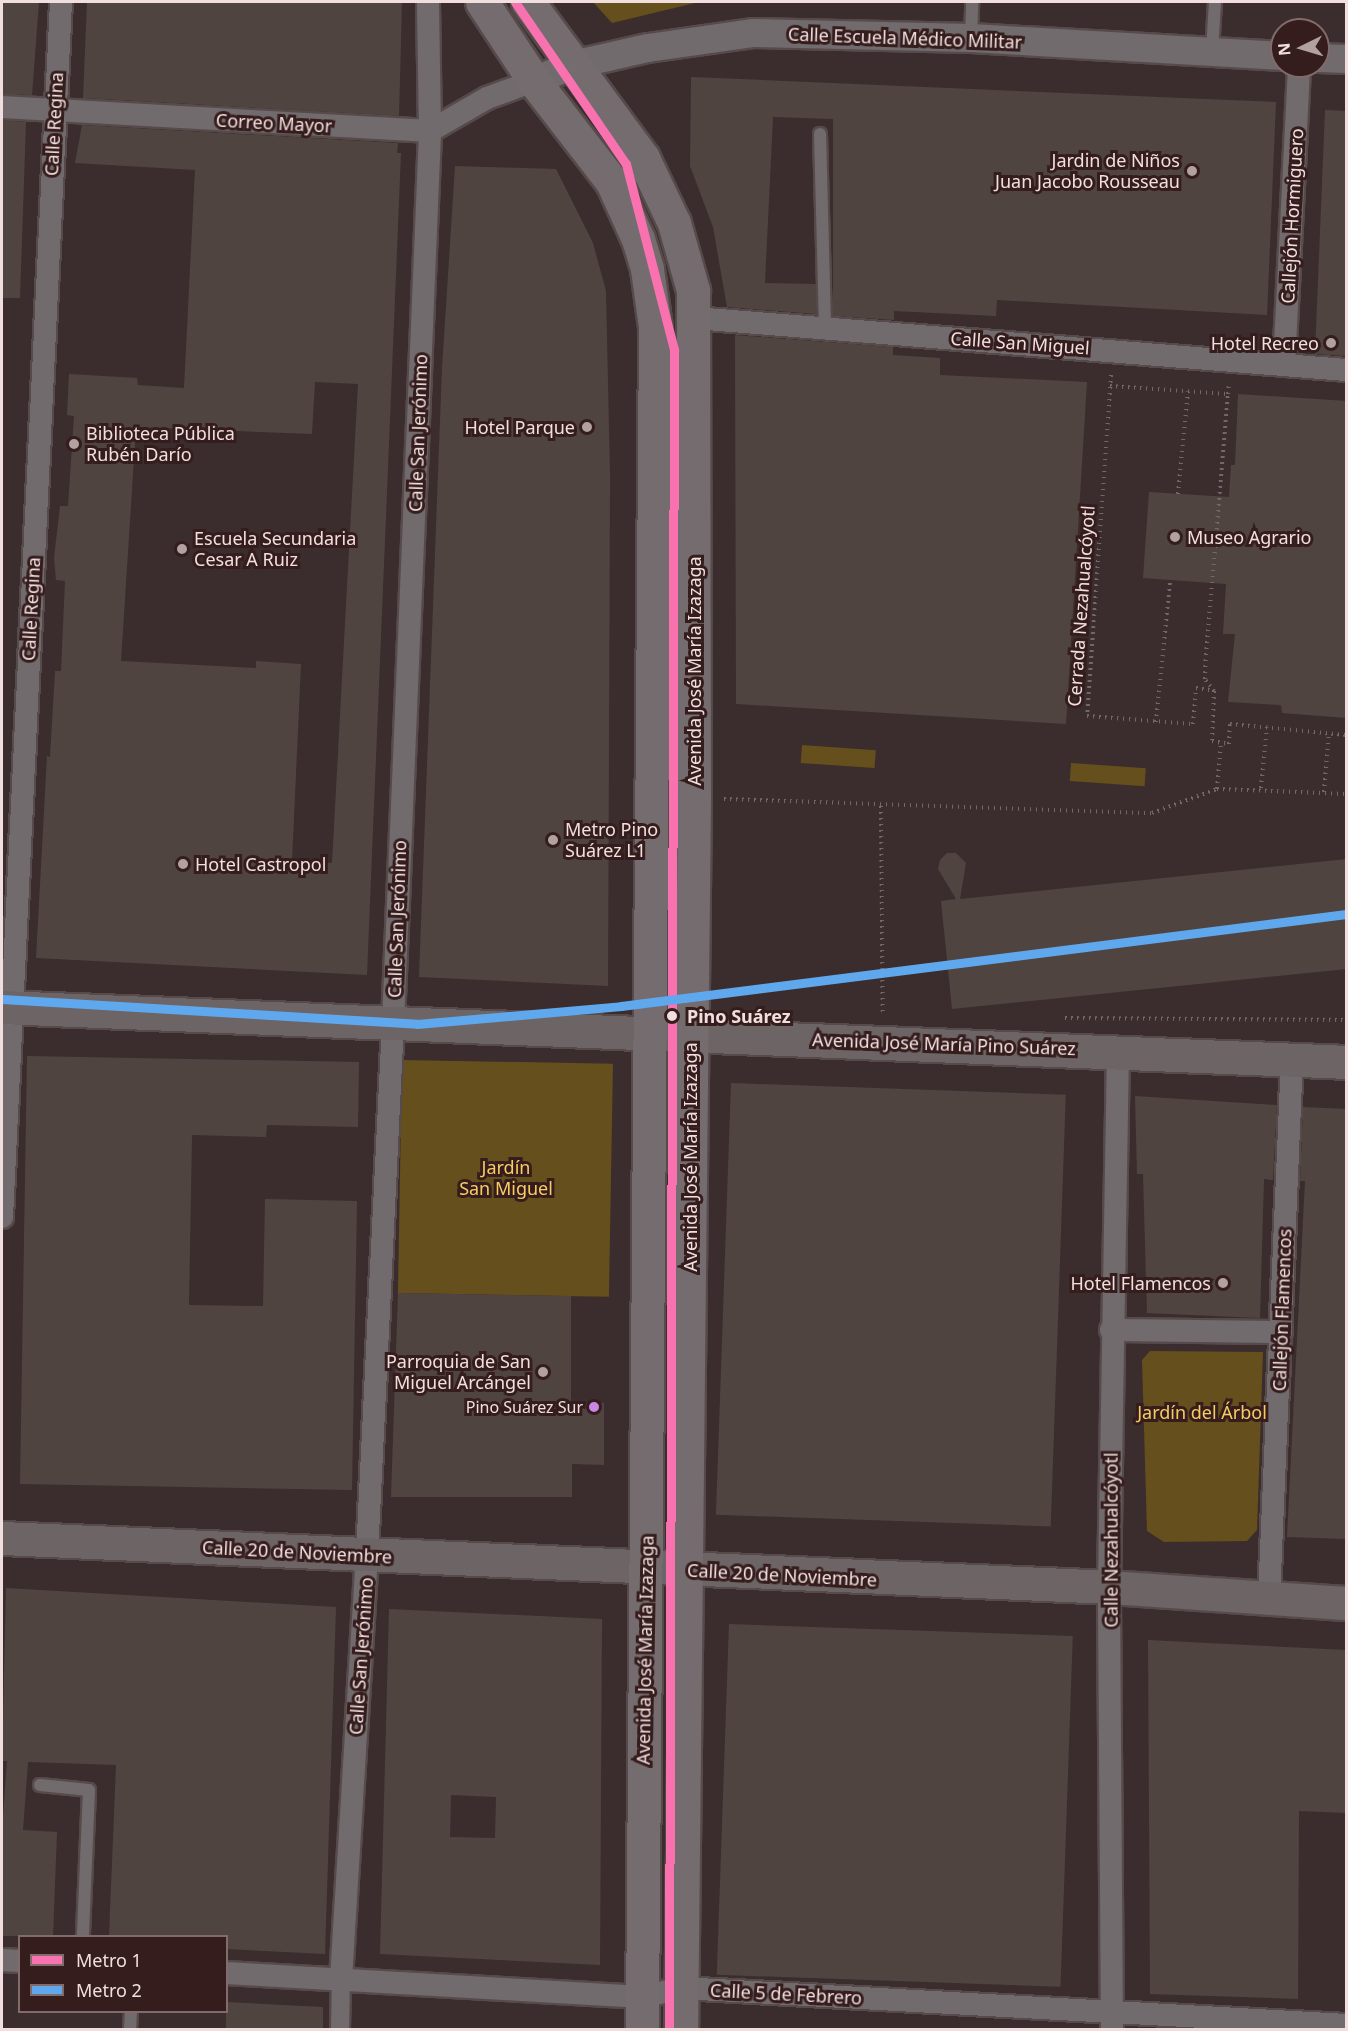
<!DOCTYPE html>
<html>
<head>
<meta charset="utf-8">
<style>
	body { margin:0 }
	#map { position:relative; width:1348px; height:2031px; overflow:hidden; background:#3b2d2d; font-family:"Noto Sans",sans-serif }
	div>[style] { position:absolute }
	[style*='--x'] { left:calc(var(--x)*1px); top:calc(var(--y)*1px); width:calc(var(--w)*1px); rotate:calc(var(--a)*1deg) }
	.green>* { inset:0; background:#654f1c; transform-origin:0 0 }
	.building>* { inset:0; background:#504441; transform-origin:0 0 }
	.path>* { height:4px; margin-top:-2px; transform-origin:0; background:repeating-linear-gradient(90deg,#716869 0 1.5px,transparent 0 6px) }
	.roads { filter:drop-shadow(2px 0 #574a4a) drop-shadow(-2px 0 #574a4a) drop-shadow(0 2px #574a4a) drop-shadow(0 -2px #574a4a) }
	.service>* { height:12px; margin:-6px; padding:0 6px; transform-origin:6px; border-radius:6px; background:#716b6d }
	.pedestrian>* { height:18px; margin:-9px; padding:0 9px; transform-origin:9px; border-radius:9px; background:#716b6d }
	.minor>* { height:22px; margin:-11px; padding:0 11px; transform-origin:11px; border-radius:11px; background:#716b6d }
	.tertiary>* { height:28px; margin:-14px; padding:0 14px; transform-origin:14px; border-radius:14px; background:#716b6d }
	.secondary>* { height:33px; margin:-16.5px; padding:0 16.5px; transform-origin:16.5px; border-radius:16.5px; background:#6c6465 }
	.primary>* { height:33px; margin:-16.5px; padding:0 16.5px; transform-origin:16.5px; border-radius:16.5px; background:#746c6e }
	.metro-1>* { height:9px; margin:-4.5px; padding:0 4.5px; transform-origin:4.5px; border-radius:4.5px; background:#fa71b0 }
	.metro-2>* { height:9px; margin:-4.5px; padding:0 4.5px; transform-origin:4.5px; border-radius:4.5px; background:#60a8ed }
	.dots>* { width:16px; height:16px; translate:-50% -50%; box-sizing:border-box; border:3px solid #361d1d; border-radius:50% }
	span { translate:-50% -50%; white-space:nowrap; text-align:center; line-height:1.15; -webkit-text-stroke:6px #361d1d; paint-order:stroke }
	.bus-label { font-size:16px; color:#f1dfdf }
	.right { translate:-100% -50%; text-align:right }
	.street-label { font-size:18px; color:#f1dfdf }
	.poi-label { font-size:18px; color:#f1dfdf }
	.left { translate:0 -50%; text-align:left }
	.stop-label { font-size:18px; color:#f1dfdf; font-weight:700 }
	.park-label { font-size:18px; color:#f7cc62 }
	.frame { position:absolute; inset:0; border:3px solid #f1dfdf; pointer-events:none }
	.legend { position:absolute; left:18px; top:1935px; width:210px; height:78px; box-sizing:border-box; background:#361d1d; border:2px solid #816b6b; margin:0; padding:8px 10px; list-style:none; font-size:18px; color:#f1dfdf }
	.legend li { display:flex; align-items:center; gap:12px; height:30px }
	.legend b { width:30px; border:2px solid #816b6b }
	.north { position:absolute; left:1270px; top:18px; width:60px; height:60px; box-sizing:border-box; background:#361d1d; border:2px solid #816b6b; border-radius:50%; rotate:265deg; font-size:16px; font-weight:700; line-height:24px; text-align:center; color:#f1dfdf }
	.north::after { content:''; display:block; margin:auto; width:21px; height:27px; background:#b1a1a1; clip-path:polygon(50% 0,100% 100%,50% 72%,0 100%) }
</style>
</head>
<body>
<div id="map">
	<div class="green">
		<i style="clip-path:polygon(593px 2px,699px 2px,612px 23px)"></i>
		<i style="left:802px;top:745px;width:74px;height:18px;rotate:4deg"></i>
		<i style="left:1071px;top:763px;width:75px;height:18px;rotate:4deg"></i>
		<i style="left:402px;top:1060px;width:211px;height:233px;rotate:1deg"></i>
		<i style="clip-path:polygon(1150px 1351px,1263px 1352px,1257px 1530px,1247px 1541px,1164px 1542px,1147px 1531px,1142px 1360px)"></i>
	</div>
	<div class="building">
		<i style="clip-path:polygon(2px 2px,39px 2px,32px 95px,2px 94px)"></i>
		<i style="clip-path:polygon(87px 2px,402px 2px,399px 116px,83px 98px)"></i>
		<i style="clip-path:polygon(691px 77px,1276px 102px,1267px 315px,997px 300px,996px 316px,894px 311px,894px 320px,833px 316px,833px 119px,773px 117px,765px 283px,816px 284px,816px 314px,727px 307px,713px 227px,690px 166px)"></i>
		<i style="clip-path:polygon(1325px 110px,1347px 111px,1347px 356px,1315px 354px)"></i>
		<i style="clip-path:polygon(2px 120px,26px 122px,20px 298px,2px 298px)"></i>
		<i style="clip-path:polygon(evenodd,82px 125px,398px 143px,397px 153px,401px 153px,367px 975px,36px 958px,47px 756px,50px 757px,55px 671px,61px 671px,65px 581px,56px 580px,54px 558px,60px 506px,68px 506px,74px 416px,67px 415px,69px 374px,137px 378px,138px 385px,184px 388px,195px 170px,75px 163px,82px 125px,315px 382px,358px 384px,332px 863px,292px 861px,301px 664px,256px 661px,256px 668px,121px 661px,136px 427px,312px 434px,315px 382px)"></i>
		<i style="clip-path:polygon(455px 166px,556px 169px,593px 243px,606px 291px,610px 476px,608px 986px,419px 977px,442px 368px)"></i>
		<i style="clip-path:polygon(735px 335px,893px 347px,893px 355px,940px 358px,940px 375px,1087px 382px,1066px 724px,736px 704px)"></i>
		<i style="clip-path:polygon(1238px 394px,1347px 401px,1347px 718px,1282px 713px,1281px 705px,1228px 702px,1235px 634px,1223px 634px,1226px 584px,1143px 578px,1149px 492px,1229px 497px,1231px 465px,1235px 465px)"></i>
		<i style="clip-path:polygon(947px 853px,956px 853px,966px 863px,960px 899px,1347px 859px,1347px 969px,952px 1009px,941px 901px,956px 899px,938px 869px,940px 860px)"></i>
		<i style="clip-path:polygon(27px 1056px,359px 1062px,358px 1127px,267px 1125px,266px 1137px,192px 1135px,189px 1305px,263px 1306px,265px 1199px,357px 1201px,352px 1490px,20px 1484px)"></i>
		<i style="left:731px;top:1083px;width:335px;height:432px;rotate:2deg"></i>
		<i style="clip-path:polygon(1135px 1096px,1277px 1105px,1273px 1180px,1264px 1179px,1260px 1318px,1147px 1313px,1143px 1174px,1137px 1174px)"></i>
		<i style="clip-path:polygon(1303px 1107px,1347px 1109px,1347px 1539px,1287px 1537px,1305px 1181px,1300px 1181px)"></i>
		<i style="clip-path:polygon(398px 1293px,571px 1296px,571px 1403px,604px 1403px,604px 1465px,572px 1464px,572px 1497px,391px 1497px)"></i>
		<i style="clip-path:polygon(6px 1588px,336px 1607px,325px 1954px,226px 1949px,226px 1936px,109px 1936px,116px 1765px,28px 1762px,23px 1830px,57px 1832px,53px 1936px,2px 1936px,2px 1829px,7px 1761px,2px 1761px)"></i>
		<i style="clip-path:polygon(evenodd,389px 1609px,602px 1619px,600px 1965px,380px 1954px,389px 1609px,451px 1795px,496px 1797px,495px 1838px,450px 1837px,451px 1795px)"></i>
		<i style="left:729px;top:1624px;width:344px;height:351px;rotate:2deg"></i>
		<i style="clip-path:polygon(1148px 1640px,1347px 1650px,1347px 1813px,1299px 1811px,1298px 1999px,1150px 1994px)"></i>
		<i style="clip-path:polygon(226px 2002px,323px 2007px,323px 2030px,226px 2030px)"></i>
	</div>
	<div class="path">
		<i style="--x:1111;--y:375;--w:342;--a:94"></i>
		<i style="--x:1087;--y:716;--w:106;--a:4.3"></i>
		<i style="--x:1193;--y:724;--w:36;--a:-85"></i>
		<i style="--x:1196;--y:688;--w:18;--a:9"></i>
		<i style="--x:1214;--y:691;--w:50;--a:92.3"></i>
		<i style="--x:1212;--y:741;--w:17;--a:10"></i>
		<i style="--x:1229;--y:744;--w:20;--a:-87"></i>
		<i style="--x:1230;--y:724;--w:117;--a:5.4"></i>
		<i style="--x:1110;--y:386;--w:118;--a:3.9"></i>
		<i style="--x:1228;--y:394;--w:10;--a:-84"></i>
		<i style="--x:1178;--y:494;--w:103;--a:-84.5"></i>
		<i style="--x:1214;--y:691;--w:15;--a:-127"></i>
		<i style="--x:1205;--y:679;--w:24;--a:-88"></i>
		<i style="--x:1206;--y:655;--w:262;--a:-85.2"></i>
		<i style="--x:1156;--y:722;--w:141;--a:-84.3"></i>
		<i style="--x:1261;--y:788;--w:61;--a:-84.4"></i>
		<i style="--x:1217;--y:789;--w:46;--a:-85"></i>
		<i style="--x:1324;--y:792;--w:59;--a:-85.2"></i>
		<i style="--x:724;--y:799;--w:428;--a:1.9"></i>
		<i style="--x:1152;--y:813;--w:69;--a:-20.3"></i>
		<i style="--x:1217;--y:789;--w:129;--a:2.2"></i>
		<i style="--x:881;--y:806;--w:209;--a:89.5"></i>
		<i style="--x:1065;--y:1018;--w:281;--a:0.4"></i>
	</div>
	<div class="roads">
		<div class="service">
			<i style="--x:971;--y:38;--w:36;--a:-88"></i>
			<i style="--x:1212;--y:52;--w:50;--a:-86.6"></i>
			<i style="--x:820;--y:134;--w:194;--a:88.5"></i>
			<i style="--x:40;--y:1785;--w:49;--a:5.8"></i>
			<i style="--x:89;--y:1790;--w:146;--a:92.4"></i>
			<i style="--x:130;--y:2030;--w:18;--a:-87"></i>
		</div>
		<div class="pedestrian">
			<i style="--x:340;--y:2030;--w:51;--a:-88.9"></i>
		</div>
		<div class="minor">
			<i style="--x:2;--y:107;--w:429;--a:3.2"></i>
			<i style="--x:430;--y:131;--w:66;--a:-30.1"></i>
			<i style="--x:487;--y:98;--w:50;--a:-19.9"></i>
			<i style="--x:694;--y:318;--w:654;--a:4.56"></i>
			<i style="--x:1284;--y:365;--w:299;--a:-87.1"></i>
			<i style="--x:2;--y:1217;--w:1216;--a:-87.22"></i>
			<i style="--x:1111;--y:1330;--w:170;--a:0.7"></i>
			<i style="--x:1269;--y:1598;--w:539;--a:-87.56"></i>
			<i style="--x:2;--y:1960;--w:18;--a:3"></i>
			<i style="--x:226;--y:1973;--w:417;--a:3.3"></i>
			<i style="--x:642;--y:1997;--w:40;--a:-13"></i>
			<i style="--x:681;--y:1988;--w:666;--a:3.18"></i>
			<i style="--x:341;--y:1979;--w:425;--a:-86.5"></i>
			<i style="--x:367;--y:1555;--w:533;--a:-87.2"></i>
			<i style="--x:393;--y:1023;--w:893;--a:-87.62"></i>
			<i style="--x:430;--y:131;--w:129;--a:-90.9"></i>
			<i style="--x:1112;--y:2030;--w:443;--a:-90.4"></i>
			<i style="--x:1109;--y:1587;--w:536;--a:-89.04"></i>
		</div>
		<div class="tertiary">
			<i style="--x:1318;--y:58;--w:28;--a:2"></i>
			<i style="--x:534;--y:81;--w:42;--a:-22.3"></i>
			<i style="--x:573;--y:65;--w:77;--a:-12.8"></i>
			<i style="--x:648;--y:48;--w:107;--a:-8.1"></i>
			<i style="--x:754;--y:33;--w:217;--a:1.3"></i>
			<i style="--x:971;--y:38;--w:312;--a:3.3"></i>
		</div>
		<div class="secondary">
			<i style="--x:2;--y:1007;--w:1345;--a:2.34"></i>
			<i style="--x:2;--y:1538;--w:1108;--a:2.53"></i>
			<i style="--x:1109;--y:1587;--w:238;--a:3.9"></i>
		</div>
		<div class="primary">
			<i style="--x:482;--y:2;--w:95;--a:56.6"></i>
			<i style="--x:534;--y:81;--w:128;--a:52.3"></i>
			<i style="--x:612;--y:182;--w:63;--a:65.5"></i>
			<i style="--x:638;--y:239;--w:31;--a:73"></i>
			<i style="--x:647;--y:269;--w:59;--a:82.1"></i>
			<i style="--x:655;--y:327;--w:1703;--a:90.44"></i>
			<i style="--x:528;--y:2;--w:194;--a:53.6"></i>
			<i style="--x:643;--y:158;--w:72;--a:64.5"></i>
			<i style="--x:674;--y:223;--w:70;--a:74.2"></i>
			<i style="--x:693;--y:290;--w:507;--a:89.89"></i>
			<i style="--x:694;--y:797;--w:1233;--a:90.6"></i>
		</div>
	</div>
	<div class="metro-1">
		<i style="--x:515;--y:2;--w:196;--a:55.6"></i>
		<i style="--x:626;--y:164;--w:192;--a:75.5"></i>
		<i style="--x:674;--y:350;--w:1680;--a:90.17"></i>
	</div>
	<div class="metro-2">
		<i style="--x:2;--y:999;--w:416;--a:3.4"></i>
		<i style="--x:417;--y:1024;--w:205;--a:-5"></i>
		<i style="--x:621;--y:1006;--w:731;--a:-7.23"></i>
	</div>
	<div class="dots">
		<i style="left:1192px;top:171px;background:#b1a1a1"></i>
		<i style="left:1331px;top:343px;background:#b1a1a1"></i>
		<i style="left:587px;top:427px;background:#b1a1a1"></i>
		<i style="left:74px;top:444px;background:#b1a1a1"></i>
		<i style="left:1175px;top:537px;background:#b1a1a1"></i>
		<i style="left:182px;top:549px;background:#b1a1a1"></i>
		<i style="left:553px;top:840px;background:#b1a1a1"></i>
		<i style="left:183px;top:864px;background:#b1a1a1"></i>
		<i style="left:672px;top:1016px;background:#f1dfdf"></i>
		<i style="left:1223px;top:1283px;background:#b1a1a1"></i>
		<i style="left:543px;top:1372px;background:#b1a1a1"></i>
		<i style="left:594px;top:1407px;background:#c787e3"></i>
	</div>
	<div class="bus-label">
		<span class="right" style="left:583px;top:1407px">Pino Suárez Sur</span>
	</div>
	<div class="street-label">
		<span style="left:905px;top:38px;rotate:2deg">Calle Escuela Médico Militar</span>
		<span style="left:274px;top:123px;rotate:3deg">Correo Mayor</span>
		<span style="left:54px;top:124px;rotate:-87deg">Calle Regina</span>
		<span style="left:1292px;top:216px;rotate:-87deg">Callejón Hormiguero</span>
		<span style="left:1020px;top:343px;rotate:4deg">Calle San Miguel</span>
		<span style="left:418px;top:433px;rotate:-88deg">Calle San Jerónimo</span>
		<span style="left:1081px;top:606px;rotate:-86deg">Cerrada Nezahualcóyotl</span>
		<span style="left:31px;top:609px;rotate:-87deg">Calle Regina</span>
		<span style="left:694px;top:671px;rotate:-90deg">Avenida José María Izazaga</span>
		<span style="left:397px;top:919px;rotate:-88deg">Calle San Jerónimo</span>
		<span style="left:944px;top:1044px;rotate:2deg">Avenida José María Pino Suárez</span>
		<span style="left:690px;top:1157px;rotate:-90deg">Avenida José María Izazaga</span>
		<span style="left:1282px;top:1310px;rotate:-88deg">Callejón Flamencos</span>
		<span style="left:1111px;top:1540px;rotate:-90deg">Calle Nezahualcóyotl</span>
		<span style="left:297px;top:1552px;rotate:3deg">Calle 20 de Noviembre</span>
		<span style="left:782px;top:1575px;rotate:3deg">Calle 20 de Noviembre</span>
		<span style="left:645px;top:1650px;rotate:-89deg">Avenida José María Izazaga</span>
		<span style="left:361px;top:1656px;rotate:-86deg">Calle San Jerónimo</span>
		<span style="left:786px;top:1994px;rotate:3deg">Calle 5 de Febrero</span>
	</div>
	<div class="poi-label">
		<span class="right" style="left:1180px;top:171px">Jardin de Niños<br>Juan Jacobo Rousseau</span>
		<span class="right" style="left:1319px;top:343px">Hotel Recreo</span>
		<span class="right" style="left:575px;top:427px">Hotel Parque</span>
		<span class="left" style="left:86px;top:444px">Biblioteca Pública<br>Rubén Darío</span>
		<span class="left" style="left:1187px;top:537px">Museo Agrario</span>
		<span class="left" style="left:194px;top:549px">Escuela Secundaria<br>Cesar A Ruiz</span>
		<span class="left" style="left:565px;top:840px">Metro Pino<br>Suárez L1</span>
		<span class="left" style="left:195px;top:864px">Hotel Castropol</span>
		<span class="right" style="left:1211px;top:1283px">Hotel Flamencos</span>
		<span class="right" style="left:531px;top:1372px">Parroquia de San<br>Miguel Arcángel</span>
	</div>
	<div class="stop-label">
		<span class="left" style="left:687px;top:1016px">Pino Suárez</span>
	</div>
	<div class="park-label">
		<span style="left:506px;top:1178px">Jardín<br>San Miguel</span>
		<span style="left:1202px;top:1412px">Jardín del Árbol</span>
	</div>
	<div class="frame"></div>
	<ul class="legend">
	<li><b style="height:8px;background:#fa71b0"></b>Metro 1</li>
	<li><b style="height:8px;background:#60a8ed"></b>Metro 2</li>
	</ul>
	<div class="north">N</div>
</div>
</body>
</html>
